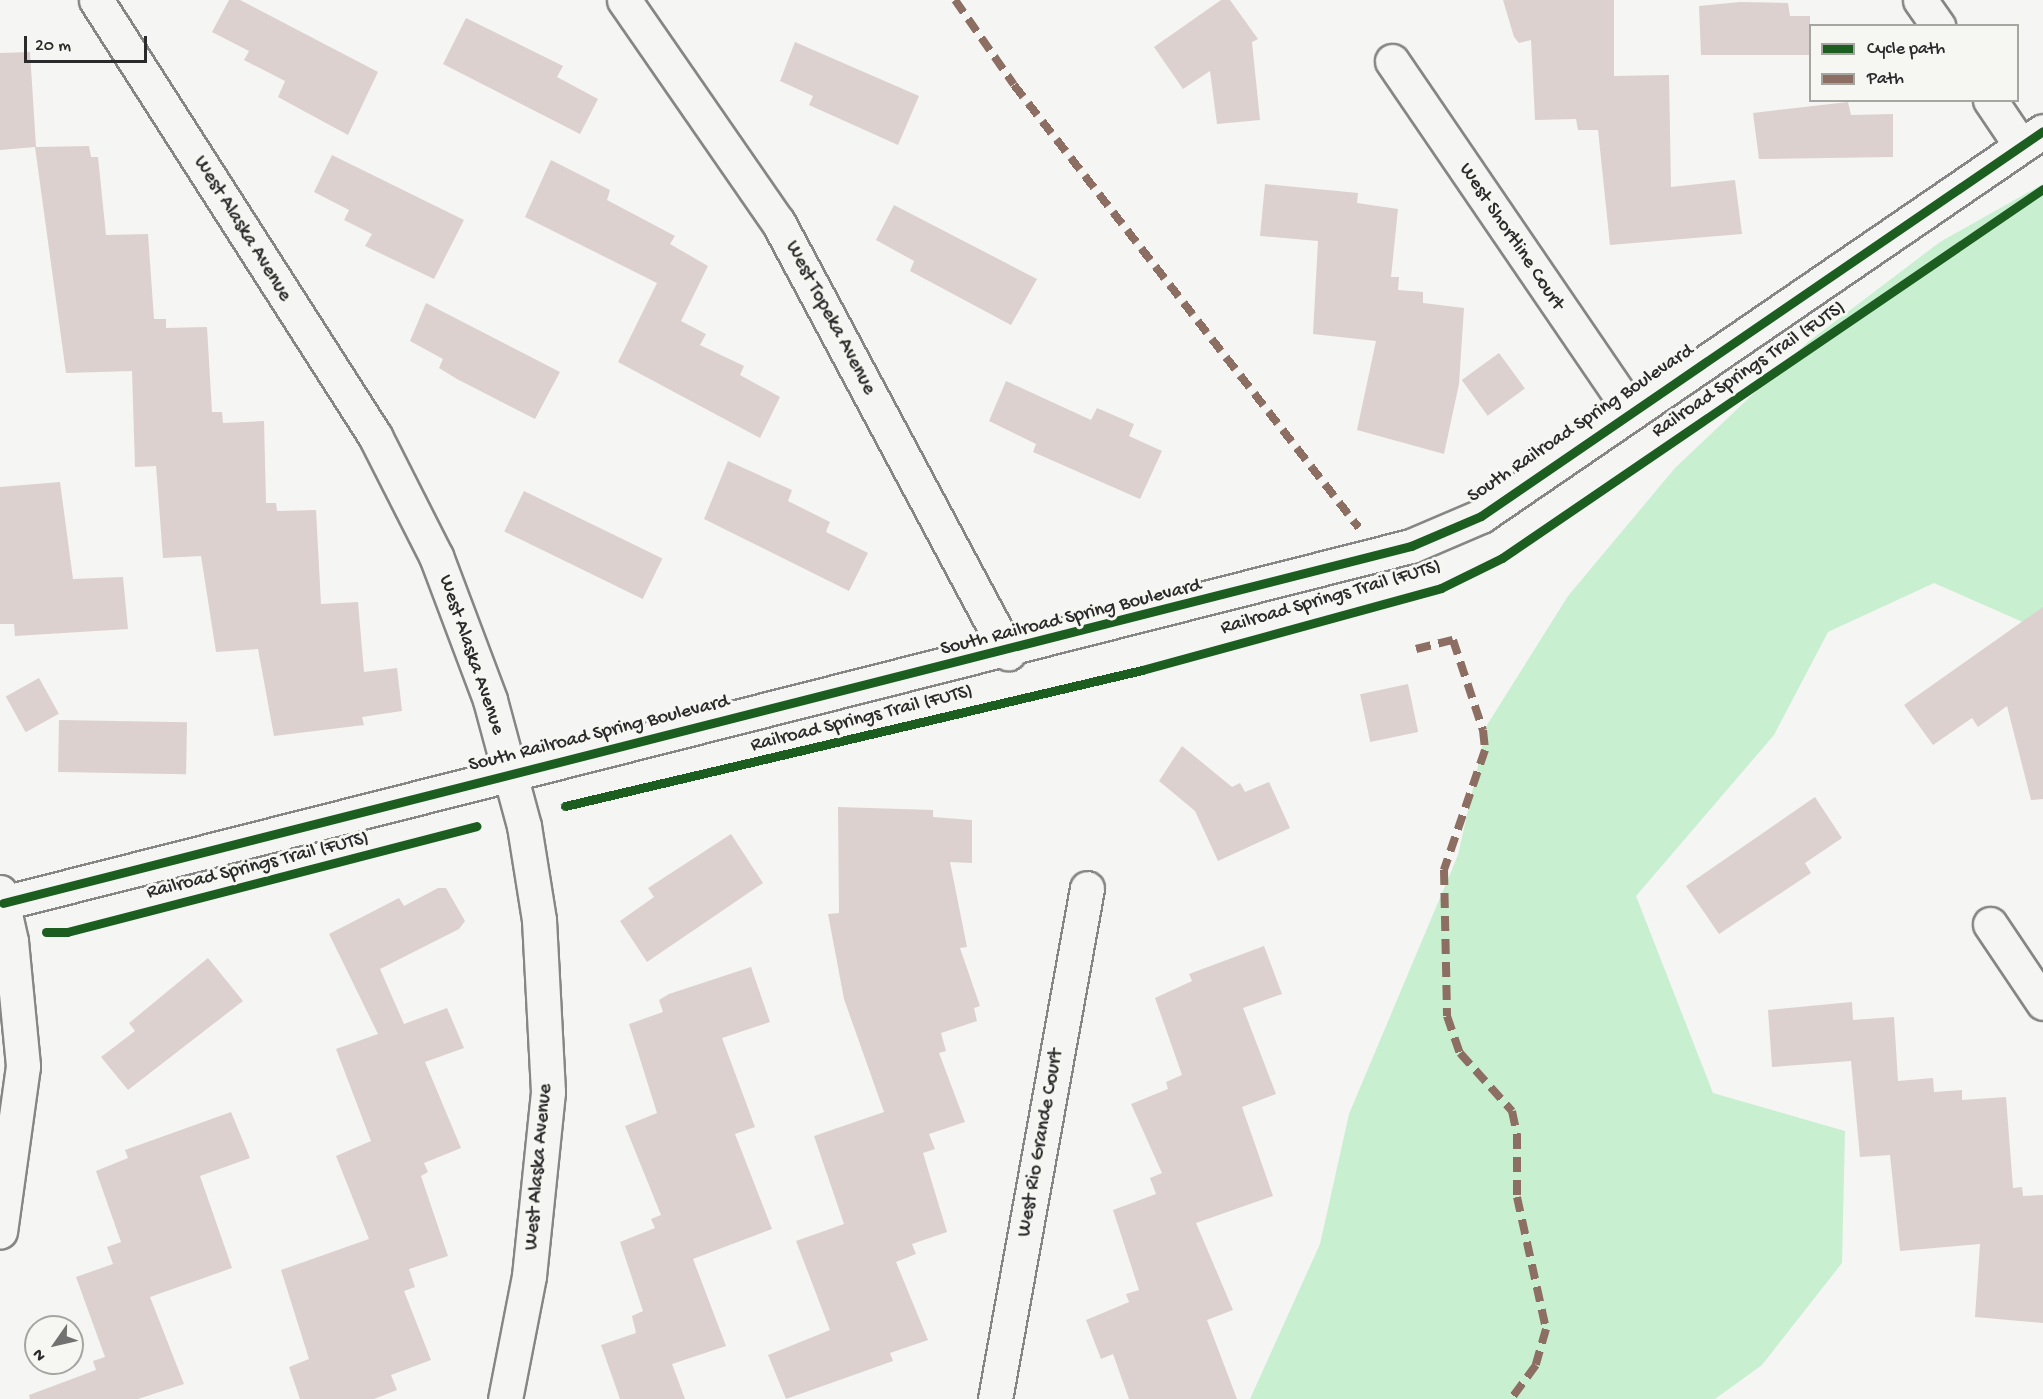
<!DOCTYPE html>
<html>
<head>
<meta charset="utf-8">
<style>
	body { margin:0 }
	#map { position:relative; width:2043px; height:1399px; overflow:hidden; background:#f5f5f3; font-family:"Gochi Hand",sans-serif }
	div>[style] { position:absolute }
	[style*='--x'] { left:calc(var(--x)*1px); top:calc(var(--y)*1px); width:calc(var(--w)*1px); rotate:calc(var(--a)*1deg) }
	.green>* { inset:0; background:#c9efd1 }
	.building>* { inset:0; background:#dcd1cf; transform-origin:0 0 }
	.roads { filter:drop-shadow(2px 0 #868685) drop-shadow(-2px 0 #868685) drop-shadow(0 2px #868685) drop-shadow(0 -2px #868685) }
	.street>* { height:33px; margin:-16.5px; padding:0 16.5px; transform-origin:16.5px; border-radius:16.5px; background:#f5f5f3 }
	.quiet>* { height:8px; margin-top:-4px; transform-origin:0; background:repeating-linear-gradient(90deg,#8d6e63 0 15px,transparent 0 23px) }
	.cycleway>* { height:9px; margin:-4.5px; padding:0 4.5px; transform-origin:4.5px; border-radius:4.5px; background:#1b5e20 }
	span { translate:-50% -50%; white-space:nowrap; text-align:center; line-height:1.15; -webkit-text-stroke:6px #f6f6f2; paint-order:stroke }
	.street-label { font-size:20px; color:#2b2b2b }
	.legend { position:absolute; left:1809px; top:24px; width:210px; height:78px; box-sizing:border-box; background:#f6f6f2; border:2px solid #a5a5a2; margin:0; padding:8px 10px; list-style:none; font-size:18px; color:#2b2b2b }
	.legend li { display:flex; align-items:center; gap:12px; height:30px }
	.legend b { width:30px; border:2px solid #a5a5a2 }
	.north { position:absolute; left:24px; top:1315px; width:60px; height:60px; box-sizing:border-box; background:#f6f6f2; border:2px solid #a5a5a2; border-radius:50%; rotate:236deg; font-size:16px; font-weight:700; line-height:24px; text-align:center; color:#2b2b2b }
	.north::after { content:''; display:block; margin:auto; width:21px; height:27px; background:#727271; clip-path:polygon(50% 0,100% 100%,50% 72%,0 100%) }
	.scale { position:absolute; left:24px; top:36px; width:123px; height:27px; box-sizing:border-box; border:3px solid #2b2b2b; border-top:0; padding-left:8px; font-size:18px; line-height:21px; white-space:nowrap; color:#2b2b2b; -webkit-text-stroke:4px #f6f6f2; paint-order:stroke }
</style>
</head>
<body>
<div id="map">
	<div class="green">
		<i style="clip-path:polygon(2043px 184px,2043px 631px,1934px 583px,1828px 632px,1774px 735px,1636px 896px,1713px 1093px,1845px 1131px,1842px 1263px,1762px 1365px,1715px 1399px,1250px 1399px,1320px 1244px,1349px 1114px,1458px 855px,1487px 725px,1568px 596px,1675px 468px,1808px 342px,1940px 242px)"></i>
	</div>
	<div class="building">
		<i style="clip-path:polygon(229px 0,240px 0,378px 72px,348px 135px,278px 97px,285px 81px,244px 60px,249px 51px,212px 32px)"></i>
		<i style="clip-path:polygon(1221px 0,1230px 0,1258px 39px,1252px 42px,1260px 120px,1217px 124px,1210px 71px,1183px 89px,1154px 47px)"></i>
		<i style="clip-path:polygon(1503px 0,1614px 0,1614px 76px,1669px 75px,1671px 187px,1735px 180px,1742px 234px,1610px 245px,1598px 130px,1578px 130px,1576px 119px,1535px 120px,1531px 40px,1519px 43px,1514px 37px)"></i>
		<i style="clip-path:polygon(1740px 2px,1788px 3px,1790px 16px,1810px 16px,1810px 55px,1701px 55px,1699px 6px)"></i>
		<i style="clip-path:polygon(466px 18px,563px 66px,557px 77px,598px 99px,580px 134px,443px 64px)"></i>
		<i style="clip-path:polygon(795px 42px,919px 96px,898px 145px,809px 105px,813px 96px,780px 81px)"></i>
		<i style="clip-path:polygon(30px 52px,36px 147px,89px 146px,91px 157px,98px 157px,106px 235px,148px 234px,154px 319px,166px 319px,166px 328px,207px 327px,212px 412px,222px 412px,223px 423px,264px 421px,266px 503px,276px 503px,277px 511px,316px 510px,321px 604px,358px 602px,364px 672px,397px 668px,402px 711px,362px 717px,364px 725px,274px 736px,258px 649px,216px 652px,201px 556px,163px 558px,156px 466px,135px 467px,132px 371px,66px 373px,35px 147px,0 150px,0 53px)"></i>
		<i style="clip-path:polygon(1848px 102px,1851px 115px,1893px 114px,1893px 157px,1759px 159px,1753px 113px)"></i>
		<i style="clip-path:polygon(332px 155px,464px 220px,434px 279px,365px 246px,372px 234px,344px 220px,349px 210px,314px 192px)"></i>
		<i style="clip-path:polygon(551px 160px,610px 190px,607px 200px,675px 236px,670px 244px,708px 266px,681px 321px,706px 334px,700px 345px,744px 366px,740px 375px,780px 397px,760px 438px,618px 362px,657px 283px,525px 217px)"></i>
		<i style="clip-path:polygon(1265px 184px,1358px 193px,1357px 203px,1398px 209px,1391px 277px,1399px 277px,1398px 290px,1423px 292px,1423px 303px,1464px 308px,1459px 384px,1444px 454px,1357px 430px,1376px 341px,1313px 334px,1318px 241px,1260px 236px)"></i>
		<i style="clip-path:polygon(894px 205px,1037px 279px,1011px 325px,910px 271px,914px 261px,876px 240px)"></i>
		<i style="clip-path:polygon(426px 303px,560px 372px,535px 419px,457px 379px,439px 368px,443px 359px,410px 341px)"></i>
		<i style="left:1499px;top:353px;width:44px;height:46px;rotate:54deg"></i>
		<i style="clip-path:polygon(1006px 381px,1091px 420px,1097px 408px,1134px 424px,1129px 436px,1162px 451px,1140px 499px,1033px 452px,1036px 444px,989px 421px)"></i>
		<i style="clip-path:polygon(728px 461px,792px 490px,788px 501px,830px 522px,826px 532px,868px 553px,849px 591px,704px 519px)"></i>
		<i style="clip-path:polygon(60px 482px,73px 579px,123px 577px,128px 629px,15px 636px,14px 624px,0 624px,0 487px)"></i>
		<i style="left:524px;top:491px;width:154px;height:45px;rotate:26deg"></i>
		<i style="clip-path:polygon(2043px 607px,2043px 799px,2031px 800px,2007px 706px,1978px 727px,1972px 718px,1933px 745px,1904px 705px)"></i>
		<i style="left:39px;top:678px;width:41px;height:38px;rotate:61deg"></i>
		<i style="left:1408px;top:684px;width:49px;height:49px;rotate:78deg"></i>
		<i style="left:59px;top:720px;width:128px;height:52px;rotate:1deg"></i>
		<i style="clip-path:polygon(1182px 746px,1232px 787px,1240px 783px,1245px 792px,1269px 782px,1290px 828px,1218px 861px,1195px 811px,1159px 781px)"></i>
		<i style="clip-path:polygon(1815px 797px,1842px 838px,1805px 863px,1811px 873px,1719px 934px,1686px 886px)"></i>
		<i style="clip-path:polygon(838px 807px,933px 810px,933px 817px,972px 820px,972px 863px,950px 862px,967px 947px,960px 948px,980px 1006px,974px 1008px,977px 1021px,941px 1033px,946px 1051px,939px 1053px,965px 1122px,929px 1134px,935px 1149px,923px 1153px,947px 1232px,912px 1244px,916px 1254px,896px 1262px,928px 1340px,890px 1353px,893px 1361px,786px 1399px,768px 1355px,830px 1330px,796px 1241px,844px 1224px,814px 1136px,884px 1112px,844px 999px,828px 914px,839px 913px)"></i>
		<i style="clip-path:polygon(731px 834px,763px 883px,647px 962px,620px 921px,654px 897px,648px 888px)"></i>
		<i style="clip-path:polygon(438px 888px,446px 888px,465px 921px,459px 929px,380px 969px,404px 1024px,447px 1008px,464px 1048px,425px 1062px,461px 1148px,424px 1163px,428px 1172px,421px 1176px,448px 1256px,409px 1269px,415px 1287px,404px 1291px,431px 1360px,391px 1375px,397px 1390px,374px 1399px,300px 1399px,289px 1367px,309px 1359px,281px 1270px,369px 1239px,336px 1156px,371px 1141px,336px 1049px,378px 1034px,329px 934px,399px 898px,404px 906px)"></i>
		<i style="clip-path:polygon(1264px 946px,1282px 994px,1243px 1008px,1276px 1094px,1242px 1107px,1273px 1196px,1196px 1223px,1233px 1310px,1207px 1320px,1237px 1399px,1129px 1399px,1113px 1354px,1101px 1359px,1086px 1320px,1129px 1302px,1126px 1294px,1139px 1290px,1113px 1210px,1156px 1194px,1150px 1178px,1162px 1173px,1131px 1104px,1168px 1089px,1166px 1082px,1182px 1075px,1155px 998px,1192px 981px,1189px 974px)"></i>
		<i style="clip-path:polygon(208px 958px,243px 1001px,128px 1090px,101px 1057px,135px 1031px,129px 1023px)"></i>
		<i style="clip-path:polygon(751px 967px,770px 1022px,722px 1038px,755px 1127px,735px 1134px,772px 1229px,693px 1259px,726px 1346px,672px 1364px,685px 1399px,620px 1399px,601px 1345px,636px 1333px,632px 1316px,643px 1311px,620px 1242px,655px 1228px,651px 1219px,661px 1215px,625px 1126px,657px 1113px,629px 1024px,663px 1012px,659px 1000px,669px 994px)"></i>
		<i style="clip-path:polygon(1852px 1002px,1853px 1020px,1894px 1017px,1898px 1081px,1933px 1078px,1934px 1092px,1962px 1090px,1962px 1100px,2006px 1097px,2013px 1188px,2022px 1187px,2023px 1196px,2043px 1195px,2043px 1323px,1975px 1317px,1980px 1244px,1900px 1251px,1890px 1155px,1860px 1157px,1851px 1061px,1772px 1067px,1768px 1010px)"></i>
		<i style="clip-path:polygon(231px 1112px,250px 1158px,200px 1176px,232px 1268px,150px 1297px,184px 1384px,138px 1399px,30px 1399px,29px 1395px,96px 1370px,93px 1361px,105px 1357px,76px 1277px,113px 1264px,107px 1247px,121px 1242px,96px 1171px,128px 1158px,125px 1150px)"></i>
	</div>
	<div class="roads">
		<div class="street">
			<i style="--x:96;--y:0;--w:518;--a:57.38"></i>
			<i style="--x:375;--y:436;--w:135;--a:63.1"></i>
			<i style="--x:436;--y:556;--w:154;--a:69.4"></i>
			<i style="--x:490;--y:700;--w:131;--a:74.9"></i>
			<i style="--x:524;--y:826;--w:95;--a:80.9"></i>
			<i style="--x:539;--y:920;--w:172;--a:87"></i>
			<i style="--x:548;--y:1092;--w:185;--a:95.9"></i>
			<i style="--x:529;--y:1276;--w:125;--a:101"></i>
			<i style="--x:624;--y:0;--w:270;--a:55.3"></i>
			<i style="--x:778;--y:222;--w:489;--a:61.9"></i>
			<i style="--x:1920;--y:0;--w:32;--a:55"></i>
			<i style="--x:1392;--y:61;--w:425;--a:55.7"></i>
			<i style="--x:1990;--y:100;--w:55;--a:56"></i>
			<i style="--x:0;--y:892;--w:50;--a:77.3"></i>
			<i style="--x:11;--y:941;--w:126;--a:84.5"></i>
			<i style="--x:23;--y:1066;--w:167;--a:97.9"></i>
			<i style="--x:3;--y:903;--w:1453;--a:-14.23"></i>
			<i style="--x:1411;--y:546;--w:76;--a:-23.2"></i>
			<i style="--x:1481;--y:516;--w:681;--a:-34.41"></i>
			<i style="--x:1990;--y:924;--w:95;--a:56.1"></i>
			<i style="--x:995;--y:1399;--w:519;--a:-79.79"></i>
		</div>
	</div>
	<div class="quiet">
		<i style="--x:955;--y:0;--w:103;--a:55.2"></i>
		<i style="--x:1014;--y:85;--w:561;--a:52.09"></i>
		<i style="--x:1416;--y:649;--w:38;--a:-14"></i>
		<i style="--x:1453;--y:640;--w:95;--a:71.6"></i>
		<i style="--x:1483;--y:730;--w:20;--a:84"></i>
		<i style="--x:1485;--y:750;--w:127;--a:108.9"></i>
		<i style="--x:1444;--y:870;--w:146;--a:88.8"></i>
		<i style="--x:1447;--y:1016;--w:39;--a:71"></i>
		<i style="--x:1460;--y:1053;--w:78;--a:48.1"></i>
		<i style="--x:1512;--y:1111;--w:24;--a:78"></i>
		<i style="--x:1517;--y:1134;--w:63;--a:90"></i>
		<i style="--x:1517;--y:1197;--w:135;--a:77.6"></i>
		<i style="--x:1546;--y:1329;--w:37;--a:106"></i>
		<i style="--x:1536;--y:1365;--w:42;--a:126.3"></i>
	</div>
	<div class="cycleway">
		<i style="--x:565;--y:806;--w:593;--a:-13.26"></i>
		<i style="--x:1142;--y:670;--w:310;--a:-15.3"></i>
		<i style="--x:1441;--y:588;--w:68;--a:-26.2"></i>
		<i style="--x:1502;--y:558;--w:655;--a:-34.3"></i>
		<i style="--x:3;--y:903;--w:1453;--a:-14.23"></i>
		<i style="--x:1411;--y:546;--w:76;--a:-23.2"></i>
		<i style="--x:1481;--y:516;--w:681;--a:-34.41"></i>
		<i style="--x:46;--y:932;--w:21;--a:0"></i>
		<i style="--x:67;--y:932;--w:423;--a:-14.5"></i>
	</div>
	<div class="street-label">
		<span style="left:242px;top:229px;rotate:58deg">West Alaska Avenue</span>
		<span style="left:1511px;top:237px;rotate:56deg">West Shortline Court</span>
		<span style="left:830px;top:318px;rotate:62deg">West Topeka Avenue</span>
		<span style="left:1749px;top:370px;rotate:-34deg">Railroad Springs Trail (FUTS)</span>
		<span style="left:1581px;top:424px;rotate:-34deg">South Railroad Spring Boulevard</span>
		<span style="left:1331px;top:598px;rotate:-16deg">Railroad Springs Trail (FUTS)</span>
		<span style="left:1071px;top:618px;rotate:-14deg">South Railroad Spring Boulevard</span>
		<span style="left:471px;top:655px;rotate:71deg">West Alaska Avenue</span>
		<span style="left:862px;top:719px;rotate:-14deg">Railroad Springs Trail (FUTS)</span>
		<span style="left:599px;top:734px;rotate:-14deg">South Railroad Spring Boulevard</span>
		<span style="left:258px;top:866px;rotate:-14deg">Railroad Springs Trail (FUTS)</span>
		<span style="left:1041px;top:1143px;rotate:-80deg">West Rio Grande Court</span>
		<span style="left:539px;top:1167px;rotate:-85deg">West Alaska Avenue</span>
	</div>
	<ul class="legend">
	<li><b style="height:8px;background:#1b5e20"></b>Cycle path</li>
	<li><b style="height:8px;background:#8d6e63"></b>Path</li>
	</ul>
	<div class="north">N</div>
	<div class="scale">20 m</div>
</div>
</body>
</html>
